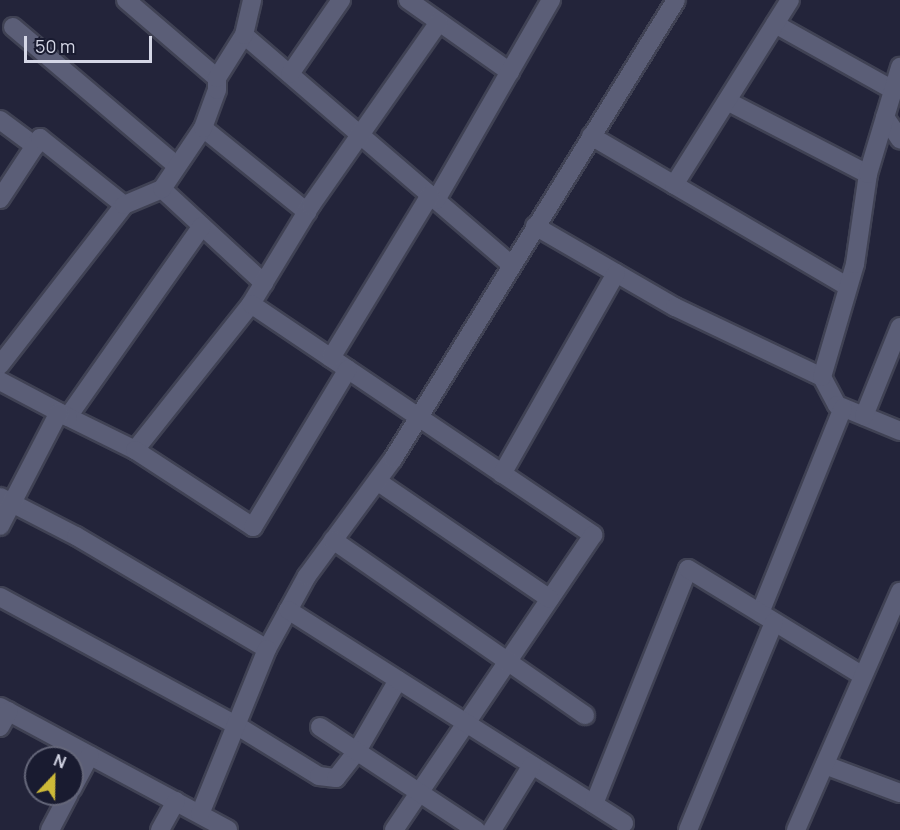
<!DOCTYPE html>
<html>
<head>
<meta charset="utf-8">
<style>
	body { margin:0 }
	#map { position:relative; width:900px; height:830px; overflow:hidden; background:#23243a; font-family:Manrope,sans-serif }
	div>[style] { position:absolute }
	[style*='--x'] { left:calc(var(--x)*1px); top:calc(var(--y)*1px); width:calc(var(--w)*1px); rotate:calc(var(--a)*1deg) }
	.roads { filter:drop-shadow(2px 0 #404254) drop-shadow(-2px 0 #404254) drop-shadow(0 2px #404254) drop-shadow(0 -2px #404254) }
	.minor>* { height:18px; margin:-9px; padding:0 9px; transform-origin:9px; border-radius:9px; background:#5b5e77 }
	span { translate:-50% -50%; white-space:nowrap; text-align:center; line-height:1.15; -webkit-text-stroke:4.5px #191b30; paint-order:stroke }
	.north { position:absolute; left:24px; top:746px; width:60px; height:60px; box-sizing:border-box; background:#191b30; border:2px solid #646679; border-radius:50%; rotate:22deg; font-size:16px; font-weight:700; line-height:24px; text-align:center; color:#d5d7e6 }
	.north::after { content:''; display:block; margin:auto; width:21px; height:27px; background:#cdb938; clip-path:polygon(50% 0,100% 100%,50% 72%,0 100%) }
	.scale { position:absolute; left:24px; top:36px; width:128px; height:27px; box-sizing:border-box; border:3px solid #d5d7e6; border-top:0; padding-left:8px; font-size:18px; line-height:21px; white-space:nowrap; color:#d5d7e6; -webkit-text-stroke:4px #191b30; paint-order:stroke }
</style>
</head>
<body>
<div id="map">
	<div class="roads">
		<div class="minor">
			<i style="--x:126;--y:0;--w:120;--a:40.6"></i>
			<i style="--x:408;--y:0;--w:125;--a:35.2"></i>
			<i style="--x:775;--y:24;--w:135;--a:29.2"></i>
			<i style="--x:13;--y:27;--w:214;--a:40.3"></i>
			<i style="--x:244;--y:35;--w:352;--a:40.7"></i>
			<i style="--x:290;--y:74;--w:90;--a:-55.4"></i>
			<i style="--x:727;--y:101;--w:159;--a:27.4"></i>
			<i style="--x:885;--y:117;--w:27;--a:56"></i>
			<i style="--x:0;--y:120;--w:44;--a:36.6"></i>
			<i style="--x:203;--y:128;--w:134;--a:38.9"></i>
			<i style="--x:591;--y:136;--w:298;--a:30.4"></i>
			<i style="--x:674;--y:185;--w:218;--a:-57.9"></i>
			<i style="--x:162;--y:189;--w:139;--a:42.7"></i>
			<i style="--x:0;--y:199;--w:73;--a:-56.7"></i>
			<i style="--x:40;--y:138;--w:107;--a:38.6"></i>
			<i style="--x:436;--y:200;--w:231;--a:-60.1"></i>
			<i style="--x:202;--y:226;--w:233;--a:125.1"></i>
			<i style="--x:68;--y:417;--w:75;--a:26.2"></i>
			<i style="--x:135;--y:450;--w:186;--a:-51.5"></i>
			<i style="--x:251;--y:304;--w:116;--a:-58.8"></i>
			<i style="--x:311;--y:205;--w:223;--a:-55"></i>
			<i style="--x:535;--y:226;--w:162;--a:30.1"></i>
			<i style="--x:675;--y:307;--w:163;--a:25.5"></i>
			<i style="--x:822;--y:377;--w:32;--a:62"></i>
			<i style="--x:837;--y:405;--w:68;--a:22.4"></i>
			<i style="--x:251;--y:304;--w:413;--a:34"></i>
			<i style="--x:593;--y:535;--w:356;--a:124"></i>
			<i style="--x:331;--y:358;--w:191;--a:-58.7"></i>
			<i style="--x:0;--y:365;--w:202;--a:-52.2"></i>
			<i style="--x:124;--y:205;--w:41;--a:-22.8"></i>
			<i style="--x:162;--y:189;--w:73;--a:-56.1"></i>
			<i style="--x:203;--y:128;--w:40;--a:-69.8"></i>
			<i style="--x:217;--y:90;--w:12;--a:-90"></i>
			<i style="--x:217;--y:78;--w:51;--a:-57.9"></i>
			<i style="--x:244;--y:35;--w:36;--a:-77"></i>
			<i style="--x:822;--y:377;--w:118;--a:-73.7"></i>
			<i style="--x:855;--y:264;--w:91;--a:-81.8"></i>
			<i style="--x:868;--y:174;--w:112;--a:-73.3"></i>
			<i style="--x:0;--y:381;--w:77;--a:27.9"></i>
			<i style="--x:864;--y:416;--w:96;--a:-68"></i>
			<i style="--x:135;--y:450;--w:141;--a:33.1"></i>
			<i style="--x:253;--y:527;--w:184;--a:-59"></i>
			<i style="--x:502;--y:474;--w:231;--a:-60.4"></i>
			<i style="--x:377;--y:481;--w:209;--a:34.3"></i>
			<i style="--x:0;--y:497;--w:85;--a:27.2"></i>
			<i style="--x:76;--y:536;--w:222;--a:30.6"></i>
			<i style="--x:267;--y:649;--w:83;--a:-61.3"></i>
			<i style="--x:307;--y:576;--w:145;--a:-53.7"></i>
			<i style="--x:393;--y:459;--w:539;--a:-58.34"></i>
			<i style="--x:0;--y:526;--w:128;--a:-62.6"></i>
			<i style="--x:333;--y:540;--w:307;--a:34.8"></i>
			<i style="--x:0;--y:597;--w:268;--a:28.5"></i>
			<i style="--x:236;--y:725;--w:97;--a:31.6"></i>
			<i style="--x:319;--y:776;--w:17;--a:7"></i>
			<i style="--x:336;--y:778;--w:34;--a:-52"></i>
			<i style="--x:357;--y:751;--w:82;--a:-60"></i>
			<i style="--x:288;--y:610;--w:398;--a:32.4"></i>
			<i style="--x:760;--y:613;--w:221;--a:-68"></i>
			<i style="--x:0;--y:707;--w:259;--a:28.3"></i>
			<i style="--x:0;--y:727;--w:18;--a:-61"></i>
			<i style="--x:320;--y:727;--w:187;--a:33.4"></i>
			<i style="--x:825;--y:765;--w:80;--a:20.5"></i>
			<i style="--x:72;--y:789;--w:38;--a:-62"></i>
			<i style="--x:594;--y:804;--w:253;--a:-68.2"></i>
			<i style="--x:688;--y:569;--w:205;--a:31.4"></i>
			<i style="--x:200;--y:814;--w:178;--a:-67.9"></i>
			<i style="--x:50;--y:830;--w:41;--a:-62.2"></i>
			<i style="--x:160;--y:830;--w:33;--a:-61"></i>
			<i style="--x:492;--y:830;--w:76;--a:-58.4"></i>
			<i style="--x:688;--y:830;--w:225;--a:-67.5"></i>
			<i style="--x:796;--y:830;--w:260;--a:-66.4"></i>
		</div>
	</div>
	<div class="north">N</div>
	<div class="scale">50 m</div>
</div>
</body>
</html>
